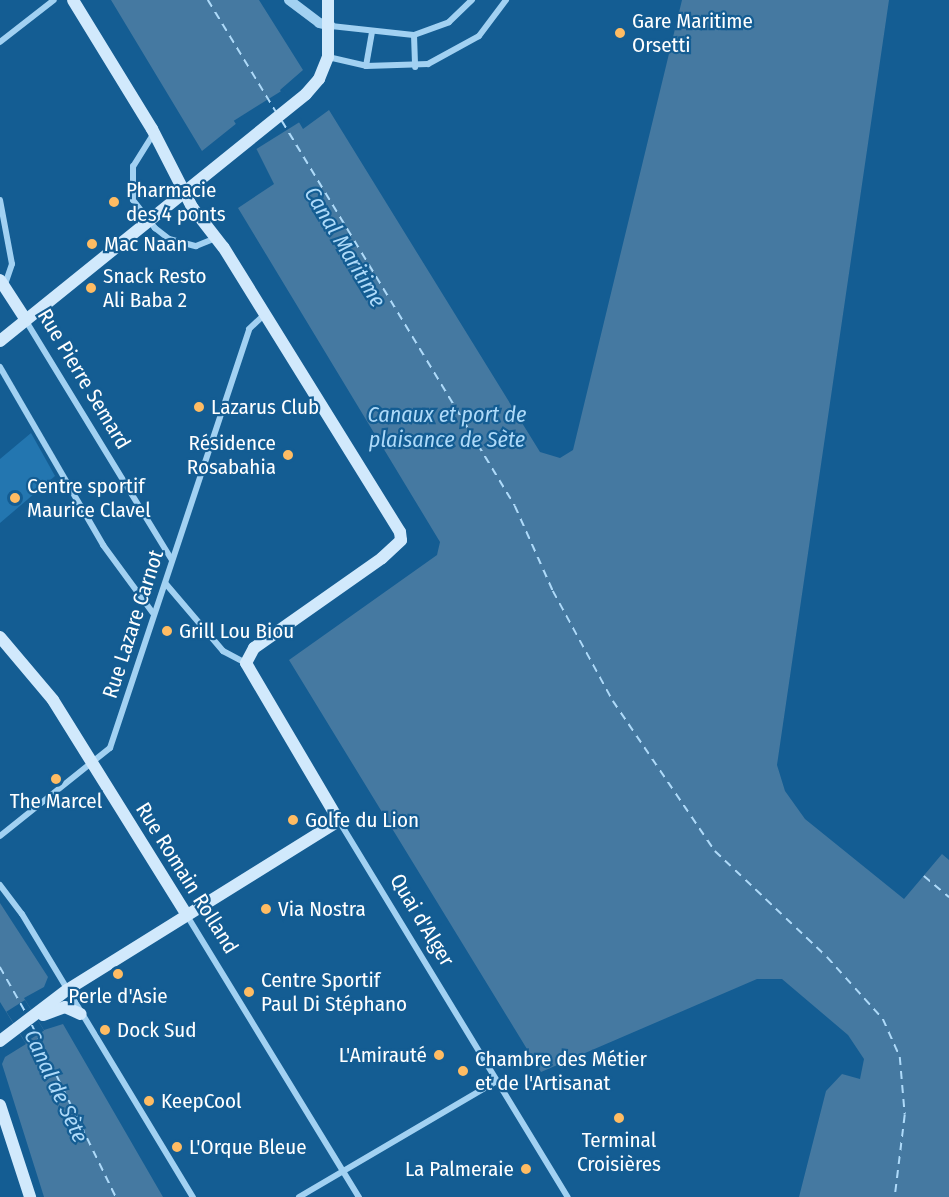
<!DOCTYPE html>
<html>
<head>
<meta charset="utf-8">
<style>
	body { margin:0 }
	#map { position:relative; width:949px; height:1197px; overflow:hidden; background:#145d93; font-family:"Fira Sans Condensed",sans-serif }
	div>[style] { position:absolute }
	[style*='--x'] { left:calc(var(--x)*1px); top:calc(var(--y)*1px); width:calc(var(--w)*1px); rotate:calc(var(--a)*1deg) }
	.green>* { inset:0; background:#2376b0 }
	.water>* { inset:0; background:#4579a1 }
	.pier>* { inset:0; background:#145d93; transform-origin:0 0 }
	.ferry>* { height:1.5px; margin-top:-0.75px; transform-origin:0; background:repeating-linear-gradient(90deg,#aedaf9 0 8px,transparent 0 14px) }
	.minor>* { height:6px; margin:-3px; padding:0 3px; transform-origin:3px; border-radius:3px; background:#a2d1f2 }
	.tertiary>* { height:10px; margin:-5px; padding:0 5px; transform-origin:5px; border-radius:5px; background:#a2d1f2 }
	.secondary>* { height:12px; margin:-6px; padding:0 6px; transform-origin:6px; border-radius:6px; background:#d1e9fc }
	.dots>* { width:16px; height:16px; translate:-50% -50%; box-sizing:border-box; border:3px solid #145d93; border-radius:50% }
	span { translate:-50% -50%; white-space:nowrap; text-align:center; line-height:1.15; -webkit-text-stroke:4.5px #145d93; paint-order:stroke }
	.poi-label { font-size:21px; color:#fff }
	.left { translate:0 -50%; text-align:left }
	.right { translate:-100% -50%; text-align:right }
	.street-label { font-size:21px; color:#fff }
	.water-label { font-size:22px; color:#aedaf9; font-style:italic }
</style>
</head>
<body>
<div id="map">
	<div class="green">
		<i style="clip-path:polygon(31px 433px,55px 476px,0 523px,0 459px)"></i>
	</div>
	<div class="water">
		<i style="clip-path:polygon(111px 0,259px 0,303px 70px,280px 90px,303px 129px,329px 110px,540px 452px,560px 458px,573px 450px,682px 0,889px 0,777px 765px,785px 791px,805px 819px,904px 899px,942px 854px,949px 860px,949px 1197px,799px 1197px,826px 1091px,842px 1074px,860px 1079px,864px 1059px,848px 1035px,782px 979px,757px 979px,541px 1072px,289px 660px,437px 555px,440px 542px,238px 208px,274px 184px,257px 150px,237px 123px,202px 151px)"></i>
		<i style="clip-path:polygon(0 903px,48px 977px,44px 987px,24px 998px,44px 1030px,63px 1024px,163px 1197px,44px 1197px,2px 1064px,5px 1057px,26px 1044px,0 1002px)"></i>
	</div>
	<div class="pier">
		<i style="left:283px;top:90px;width:36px;height:58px;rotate:58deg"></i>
		<i style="left:25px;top:1000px;width:36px;height:22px;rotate:58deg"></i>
	</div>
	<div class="ferry">
		<i style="--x:208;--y:0;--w:131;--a:58.7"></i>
		<i style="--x:282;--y:121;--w:450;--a:58.8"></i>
		<i style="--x:515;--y:506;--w:93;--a:65.9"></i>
		<i style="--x:553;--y:591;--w:125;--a:61.4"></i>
		<i style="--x:613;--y:701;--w:181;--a:55.8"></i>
		<i style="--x:715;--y:851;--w:154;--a:43.4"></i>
		<i style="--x:827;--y:957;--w:84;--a:47.9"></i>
		<i style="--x:883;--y:1019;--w:42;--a:65.9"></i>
		<i style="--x:900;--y:1057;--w:58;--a:85.1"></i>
		<i style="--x:905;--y:1115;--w:83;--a:97"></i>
		<i style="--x:924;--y:876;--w:33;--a:40"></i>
		<i style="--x:0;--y:967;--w:53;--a:60.5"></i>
		<i style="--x:32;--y:1025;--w:191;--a:64"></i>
	</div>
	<div class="minor">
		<i style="--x:331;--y:26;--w:83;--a:6.2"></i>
		<i style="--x:414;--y:35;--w:37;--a:-20"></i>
		<i style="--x:449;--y:22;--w:32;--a:-44"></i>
		<i style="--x:414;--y:35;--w:32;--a:88"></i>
		<i style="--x:0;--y:42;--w:68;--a:-37.9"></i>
		<i style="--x:328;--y:57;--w:39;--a:13"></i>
		<i style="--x:366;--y:66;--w:62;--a:-1.8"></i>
		<i style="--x:428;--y:64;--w:58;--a:-28.8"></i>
		<i style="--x:479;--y:36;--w:45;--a:-53.1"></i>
		<i style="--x:366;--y:66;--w:34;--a:-80"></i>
		<i style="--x:154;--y:133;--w:39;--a:122"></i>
		<i style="--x:133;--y:166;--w:34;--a:90"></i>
		<i style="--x:133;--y:200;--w:36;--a:52"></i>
		<i style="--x:155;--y:228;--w:18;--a:38"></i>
		<i style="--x:169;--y:239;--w:28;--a:15"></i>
		<i style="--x:196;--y:246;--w:22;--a:-22"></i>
		<i style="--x:0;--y:200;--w:65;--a:79.4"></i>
		<i style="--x:12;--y:264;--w:24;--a:109"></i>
		<i style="--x:26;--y:321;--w:280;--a:58.6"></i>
		<i style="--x:0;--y:367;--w:206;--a:59.9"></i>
		<i style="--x:103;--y:545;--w:84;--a:53.7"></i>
		<i style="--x:166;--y:584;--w:88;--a:49.6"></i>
		<i style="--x:223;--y:651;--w:26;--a:28"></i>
		<i style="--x:339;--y:821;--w:440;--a:58.7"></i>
		<i style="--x:0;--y:836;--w:141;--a:-38.7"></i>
		<i style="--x:110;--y:748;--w:441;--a:-71.6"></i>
		<i style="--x:249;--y:329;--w:21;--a:-43"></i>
		<i style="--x:0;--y:885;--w:36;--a:53"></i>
		<i style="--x:22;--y:914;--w:331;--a:58.9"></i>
		<i style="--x:186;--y:914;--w:332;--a:58.6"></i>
		<i style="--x:299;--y:1197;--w:229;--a:-30.4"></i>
	</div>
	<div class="tertiary">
		<i style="--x:289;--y:0;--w:38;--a:37"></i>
		<i style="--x:319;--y:23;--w:12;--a:14"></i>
	</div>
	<div class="secondary">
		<i style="--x:0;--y:280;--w:48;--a:57"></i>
		<i style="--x:0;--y:341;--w:393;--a:-38.9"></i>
		<i style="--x:306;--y:94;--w:20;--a:-49"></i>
		<i style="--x:319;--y:79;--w:24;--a:-68"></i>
		<i style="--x:328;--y:57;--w:57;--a:-90"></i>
		<i style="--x:0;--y:637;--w:82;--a:49.9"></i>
		<i style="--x:53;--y:700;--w:252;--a:58.1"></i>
		<i style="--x:43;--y:1015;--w:23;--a:-20"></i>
		<i style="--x:65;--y:1007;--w:17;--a:24"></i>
		<i style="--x:0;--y:1041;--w:84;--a:-37.3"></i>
		<i style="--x:67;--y:990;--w:320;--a:-31.9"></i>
		<i style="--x:339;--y:821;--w:183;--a:-120.5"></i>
		<i style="--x:246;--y:663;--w:17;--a:-62"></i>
		<i style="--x:254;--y:648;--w:156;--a:-35.1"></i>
		<i style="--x:382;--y:558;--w:26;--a:-43"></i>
		<i style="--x:401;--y:540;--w:8;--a:-97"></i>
		<i style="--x:400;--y:532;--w:335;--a:-121.8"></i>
		<i style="--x:223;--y:247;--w:51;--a:-127.8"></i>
		<i style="--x:192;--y:207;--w:88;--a:-117.1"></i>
		<i style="--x:152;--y:129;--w:151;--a:-121.5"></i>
		<i style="--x:0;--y:1105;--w:97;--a:71.9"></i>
	</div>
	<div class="dots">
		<i style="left:620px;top:33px;background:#ffbc63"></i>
		<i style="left:114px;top:202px;background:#ffbc63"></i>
		<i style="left:92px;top:244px;background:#ffbc63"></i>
		<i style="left:91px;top:288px;background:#ffbc63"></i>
		<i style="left:199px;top:407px;background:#ffbc63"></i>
		<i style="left:288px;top:455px;background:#ffbc63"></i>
		<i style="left:15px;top:498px;background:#ffbc63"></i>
		<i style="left:167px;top:631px;background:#ffbc63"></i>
		<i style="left:56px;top:779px;background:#ffbc63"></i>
		<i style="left:293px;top:820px;background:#ffbc63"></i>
		<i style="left:266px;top:909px;background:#ffbc63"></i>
		<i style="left:118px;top:974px;background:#ffbc63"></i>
		<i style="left:249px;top:992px;background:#ffbc63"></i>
		<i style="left:105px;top:1030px;background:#ffbc63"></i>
		<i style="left:439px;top:1055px;background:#ffbc63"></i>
		<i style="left:463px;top:1071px;background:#ffbc63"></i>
		<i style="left:149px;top:1101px;background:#ffbc63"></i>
		<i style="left:619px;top:1118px;background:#ffbc63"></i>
		<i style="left:177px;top:1147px;background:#ffbc63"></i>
		<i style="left:526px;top:1169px;background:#ffbc63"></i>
	</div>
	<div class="poi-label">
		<span class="left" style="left:632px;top:33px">Gare Maritime<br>Orsetti</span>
		<span class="left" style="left:126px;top:202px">Pharmacie<br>des 4 ponts</span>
		<span class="left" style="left:104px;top:244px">Mac Naan</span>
		<span class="left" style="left:103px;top:288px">Snack Resto<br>Ali Baba 2</span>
		<span class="left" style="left:211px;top:407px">Lazarus Club</span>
		<span class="right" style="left:276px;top:455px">Résidence<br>Rosabahia</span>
		<span class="left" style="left:27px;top:498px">Centre sportif<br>Maurice Clavel</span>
		<span class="left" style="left:179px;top:631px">Grill Lou Biou</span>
		<span style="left:56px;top:801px">The Marcel</span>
		<span class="left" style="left:305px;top:820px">Golfe du Lion</span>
		<span class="left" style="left:278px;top:909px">Via Nostra</span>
		<span class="left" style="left:261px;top:992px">Centre Sportif<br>Paul Di Stéphano</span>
		<span style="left:118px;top:996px">Perle d'Asie</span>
		<span class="left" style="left:117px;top:1030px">Dock Sud</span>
		<span class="right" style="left:427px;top:1055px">L'Amirauté</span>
		<span class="left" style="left:475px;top:1071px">Chambre des Métier<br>et de l'Artisanat</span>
		<span class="left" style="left:161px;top:1101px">KeepCool</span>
		<span style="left:619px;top:1152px">Terminal<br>Croisières</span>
		<span class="left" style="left:189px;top:1147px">L'Orque Bleue</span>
		<span class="right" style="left:514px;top:1169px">La Palmeraie</span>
	</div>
	<div class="street-label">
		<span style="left:84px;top:379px;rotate:59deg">Rue Pierre Semard</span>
		<span style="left:133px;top:624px;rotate:-72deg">Rue Lazare Carnot</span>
		<span style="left:187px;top:878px;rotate:58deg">Rue Romain Rolland</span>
		<span style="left:422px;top:920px;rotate:59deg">Quai d'Alger</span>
	</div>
	<div class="water-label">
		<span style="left:345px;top:247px;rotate:59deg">Canal Maritime</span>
		<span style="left:447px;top:427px">Canaux et port de<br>plaisance de Sète</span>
		<span style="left:56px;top:1086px;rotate:65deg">Canal de Sète</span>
	</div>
</div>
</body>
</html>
